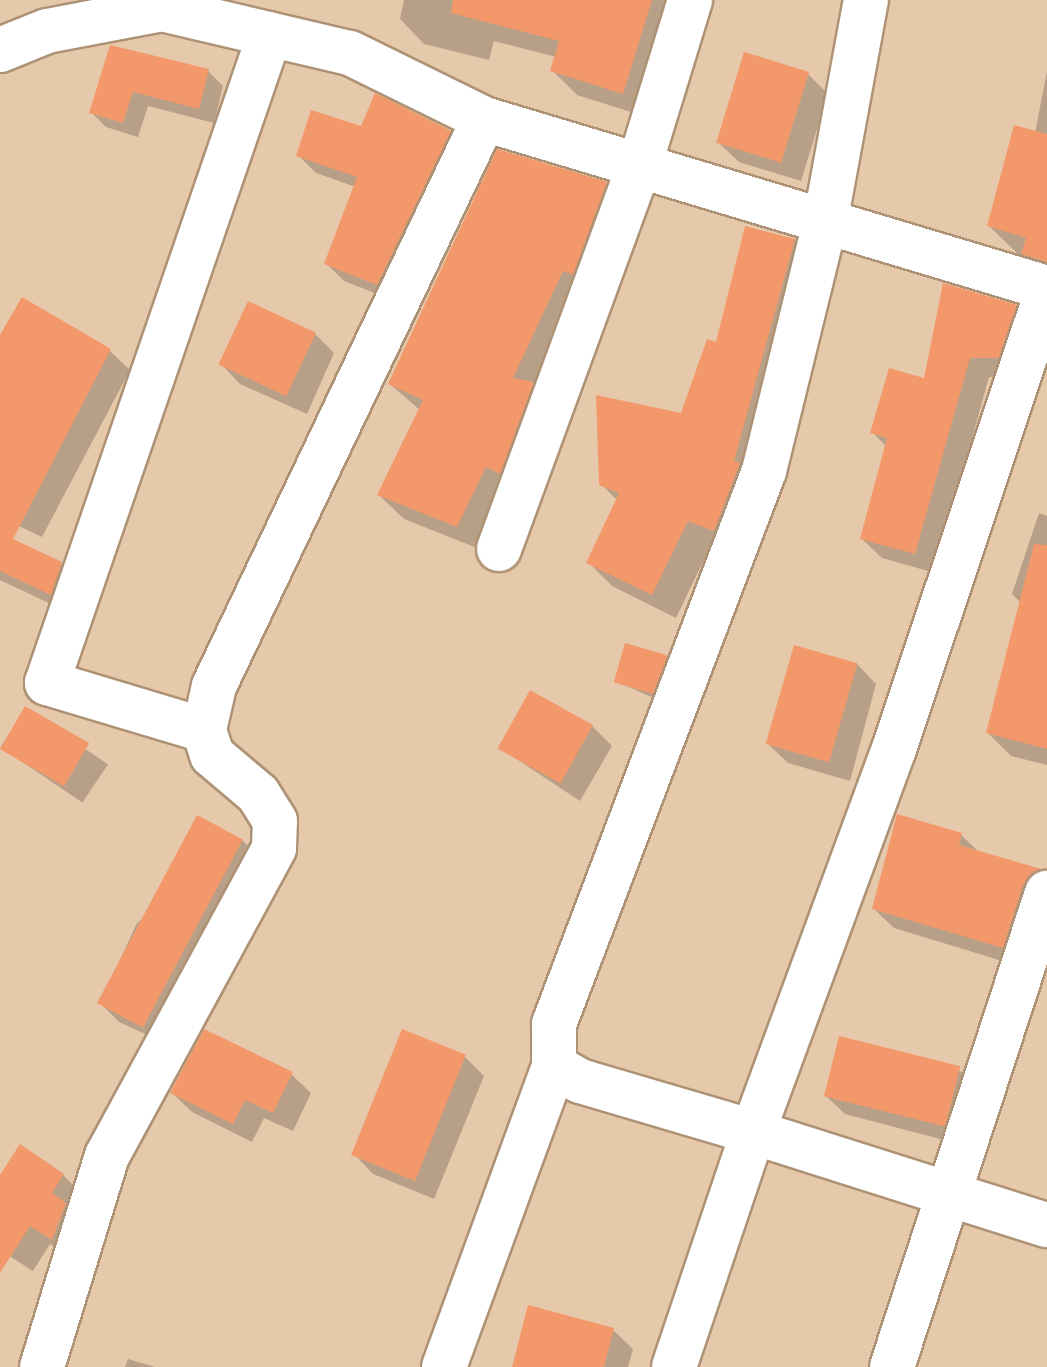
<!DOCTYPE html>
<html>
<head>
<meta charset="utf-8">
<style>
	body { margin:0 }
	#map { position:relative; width:1047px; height:1367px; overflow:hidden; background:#e6c8ab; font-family:Quicksand,sans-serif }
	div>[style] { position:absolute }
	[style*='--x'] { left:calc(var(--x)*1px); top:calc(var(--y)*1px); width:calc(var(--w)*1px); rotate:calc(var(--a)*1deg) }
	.shadow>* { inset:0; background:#0003; transform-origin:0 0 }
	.building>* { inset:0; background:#f2986b; transform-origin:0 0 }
	.roads { filter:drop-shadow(2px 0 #ae9275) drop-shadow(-2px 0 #ae9275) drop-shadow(0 2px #ae9275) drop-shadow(0 -2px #ae9275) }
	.minor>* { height:44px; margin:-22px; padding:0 22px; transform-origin:22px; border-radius:22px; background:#fff }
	span { translate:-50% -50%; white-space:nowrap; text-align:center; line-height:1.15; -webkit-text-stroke:6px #e6c8ab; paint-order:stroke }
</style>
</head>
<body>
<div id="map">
	<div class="shadow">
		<i style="clip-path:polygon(404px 0,664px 0,679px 15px,647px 117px,577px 95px,552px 70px,556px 57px,494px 41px,489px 60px,424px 44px,400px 19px)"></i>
		<i style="clip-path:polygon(112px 48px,208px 71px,223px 86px,214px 123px,148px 106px,138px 137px,106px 127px,91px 112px)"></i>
		<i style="clip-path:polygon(1047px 71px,1047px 264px,1019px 255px,989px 226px,1035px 133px)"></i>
		<i style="clip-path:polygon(808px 74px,828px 94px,801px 181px,739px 162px,719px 143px)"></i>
		<i style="clip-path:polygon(362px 129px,450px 132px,467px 150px,395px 301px,344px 281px,326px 263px,356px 187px,316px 173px,298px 155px)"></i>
		<i style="clip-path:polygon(606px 184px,630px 208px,482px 550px,404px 519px,379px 495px,420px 410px,390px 384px)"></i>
		<i style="clip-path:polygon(794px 240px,818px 264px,738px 554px,712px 543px,676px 618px,612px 586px,588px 562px,618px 501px,601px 484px,683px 415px,717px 344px)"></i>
		<i style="clip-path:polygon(1012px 319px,1029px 345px,1018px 376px,989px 377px,935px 573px,882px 558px,862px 539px,887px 447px,873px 433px,926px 381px)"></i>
		<i style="clip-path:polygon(315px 334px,334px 353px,307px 414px,240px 384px,221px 364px)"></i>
		<i style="clip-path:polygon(0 339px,110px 351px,130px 370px,42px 537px,0 517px)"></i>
		<i style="clip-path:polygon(1039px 513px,1047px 516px,1047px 765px,1011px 756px,988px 733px,1021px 603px,1012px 594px)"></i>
		<i style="clip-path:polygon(0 535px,61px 564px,81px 584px,70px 613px,0 580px)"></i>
		<i style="clip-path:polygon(666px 657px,676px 666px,662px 702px,616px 681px)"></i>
		<i style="clip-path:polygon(857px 664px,876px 684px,850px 781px,788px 763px,768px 744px)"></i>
		<i style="left:26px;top:709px;width:99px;height:46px;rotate:34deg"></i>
		<i style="clip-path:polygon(592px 726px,612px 746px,580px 801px,500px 748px)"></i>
		<i style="clip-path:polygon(961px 835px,980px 853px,1047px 877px,1022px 967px,894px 928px,874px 909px)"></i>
		<i style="clip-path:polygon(242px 840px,262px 860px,169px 1045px,119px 1022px,100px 1003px,137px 923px)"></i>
		<i style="clip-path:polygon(465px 1057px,484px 1076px,434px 1199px,373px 1174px,354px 1154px)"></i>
		<i style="clip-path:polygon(958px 1069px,978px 1089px,963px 1145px,845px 1114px,825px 1095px)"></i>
		<i style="clip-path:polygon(291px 1074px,311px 1093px,293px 1131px,264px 1118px,252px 1142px,192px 1112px,172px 1093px)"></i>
		<i style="clip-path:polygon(63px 1175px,83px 1195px,71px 1258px,50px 1244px,33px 1271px,0 1250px,0 1179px)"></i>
		<i style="clip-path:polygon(613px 1330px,633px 1349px,628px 1367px,514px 1367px)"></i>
		<i style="clip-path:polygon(128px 1359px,155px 1367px,125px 1367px)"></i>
	</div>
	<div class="building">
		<i style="clip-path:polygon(453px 0,652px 0,623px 94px,550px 71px,559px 41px,451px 13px)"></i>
		<i style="clip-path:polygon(110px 45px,209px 69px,199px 109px,133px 92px,123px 123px,89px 113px)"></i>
		<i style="left:744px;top:52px;width:68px;height:95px;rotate:17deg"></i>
		<i style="clip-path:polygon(375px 93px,451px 131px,377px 285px,324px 264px,357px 177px,296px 156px,311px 110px,361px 126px)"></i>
		<i style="clip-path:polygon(1014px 125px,1047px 134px,1047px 262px,1021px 254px,1026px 238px,987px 226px)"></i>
		<i style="clip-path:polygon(497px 149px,607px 182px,573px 275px,563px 271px,513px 378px,534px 382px,500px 474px,486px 467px,457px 527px,377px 495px,423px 400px,388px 384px)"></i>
		<i style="clip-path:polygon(745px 226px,795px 239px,734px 461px,740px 463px,714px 531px,688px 521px,652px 595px,586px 563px,619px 493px,599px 485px,596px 395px,681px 413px,707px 339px,716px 342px)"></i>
		<i style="clip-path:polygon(943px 283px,1017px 305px,999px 358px,970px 358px,915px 554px,860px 539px,887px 438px,870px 433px,889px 368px,924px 378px)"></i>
		<i style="clip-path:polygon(22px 297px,111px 349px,13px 539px,62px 562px,51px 595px,0 571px,0 335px)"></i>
		<i style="left:248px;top:301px;width:75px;height:70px;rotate:25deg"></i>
		<i style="clip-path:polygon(1034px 544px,1047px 545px,1047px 749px,986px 733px)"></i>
		<i style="left:625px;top:643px;width:44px;height:41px;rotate:16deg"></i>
		<i style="left:794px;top:645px;width:66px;height:103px;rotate:16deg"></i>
		<i style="left:530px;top:690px;width:72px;height:67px;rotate:29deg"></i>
		<i style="left:25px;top:706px;width:74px;height:50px;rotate:30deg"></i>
		<i style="clip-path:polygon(897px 814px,962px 833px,959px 845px,1041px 869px,1023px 885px,1003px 948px,872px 909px)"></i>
		<i style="left:197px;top:815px;width:52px;height:213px;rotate:28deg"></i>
		<i style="clip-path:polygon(204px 1029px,293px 1072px,273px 1113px,245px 1100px,233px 1124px,170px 1093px)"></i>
		<i style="left:402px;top:1029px;width:69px;height:136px;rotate:22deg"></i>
		<i style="left:839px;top:1036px;width:125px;height:62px;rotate:14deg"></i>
		<i style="clip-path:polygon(20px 1144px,64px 1174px,52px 1193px,66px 1203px,52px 1240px,30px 1226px,0 1273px,0 1175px)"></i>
		<i style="clip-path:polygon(528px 1305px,614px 1328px,604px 1367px,512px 1367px)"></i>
	</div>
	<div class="roads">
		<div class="minor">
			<i style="--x:0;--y:50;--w:51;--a:-22"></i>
			<i style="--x:47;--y:31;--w:117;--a:-10.8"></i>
			<i style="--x:162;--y:9;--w:193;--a:13.2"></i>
			<i style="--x:350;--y:53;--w:149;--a:26.2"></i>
			<i style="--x:499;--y:549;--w:407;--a:-69.9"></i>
			<i style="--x:639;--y:167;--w:175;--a:-73"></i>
			<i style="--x:204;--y:730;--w:164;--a:-163.3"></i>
			<i style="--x:47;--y:683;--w:686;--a:-71.04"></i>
			<i style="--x:554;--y:1066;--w:30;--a:30"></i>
			<i style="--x:580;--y:1081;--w:180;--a:16.4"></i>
			<i style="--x:753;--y:1132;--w:408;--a:-69.8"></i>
			<i style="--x:894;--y:749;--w:481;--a:-71.5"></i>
			<i style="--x:42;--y:1367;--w:221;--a:-72.9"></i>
			<i style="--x:107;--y:1156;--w:350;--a:-61.5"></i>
			<i style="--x:274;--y:848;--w:27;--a:-88"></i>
			<i style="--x:275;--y:821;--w:32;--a:-122"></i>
			<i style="--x:258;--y:794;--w:60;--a:-139.7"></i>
			<i style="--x:212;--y:755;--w:26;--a:-108"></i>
			<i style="--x:204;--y:730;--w:45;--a:-77.2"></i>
			<i style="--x:214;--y:686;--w:628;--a:-64.54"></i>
			<i style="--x:484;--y:119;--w:588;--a:16.71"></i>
			<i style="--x:444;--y:1367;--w:320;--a:-69.9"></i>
			<i style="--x:554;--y:1066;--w:42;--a:-90"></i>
			<i style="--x:554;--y:1024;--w:592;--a:-69.21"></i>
			<i style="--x:764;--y:471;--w:255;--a:-76.2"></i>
			<i style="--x:825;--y:223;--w:227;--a:-79.6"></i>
			<i style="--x:674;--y:1367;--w:248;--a:-71.4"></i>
			<i style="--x:753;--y:1132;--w:308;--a:17.6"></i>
			<i style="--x:892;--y:1367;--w:499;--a:-71.9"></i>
		</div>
	</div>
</div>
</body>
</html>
